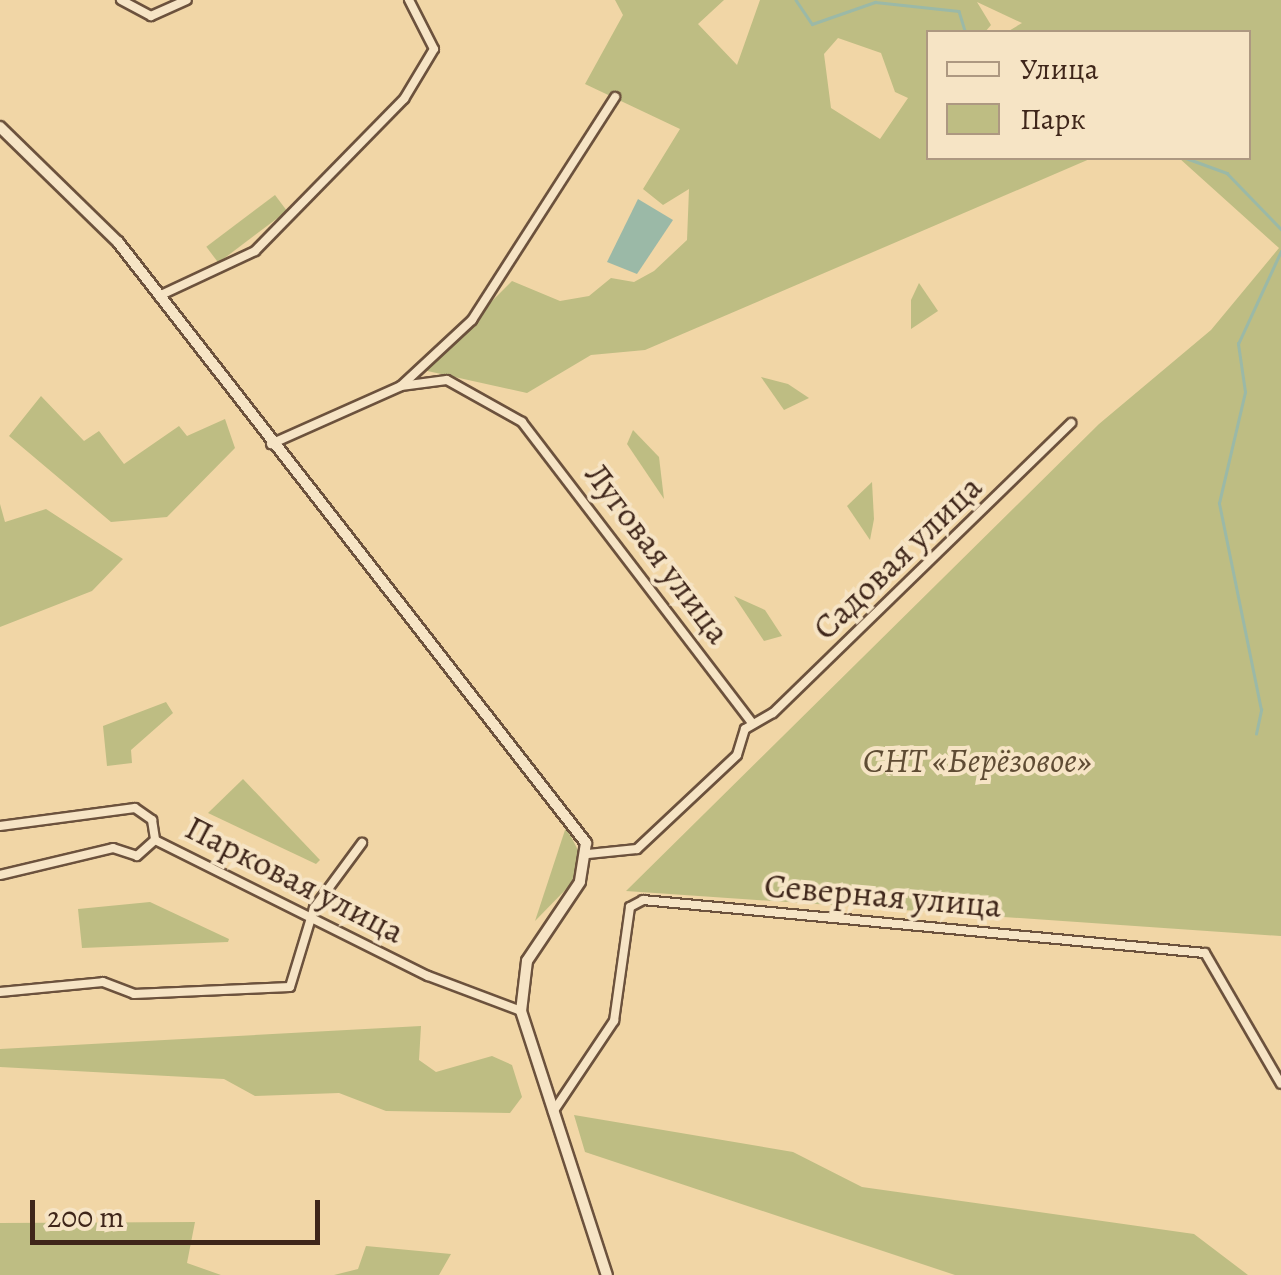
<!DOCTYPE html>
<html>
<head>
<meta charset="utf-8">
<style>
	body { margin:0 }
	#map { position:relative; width:1281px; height:1275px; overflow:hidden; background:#f1d6a6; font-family:Alegreya,serif }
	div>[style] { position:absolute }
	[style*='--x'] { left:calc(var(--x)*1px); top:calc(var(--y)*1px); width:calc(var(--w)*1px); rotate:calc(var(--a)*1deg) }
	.green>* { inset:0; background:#bebd83; transform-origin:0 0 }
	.water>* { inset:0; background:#9bb9a7 }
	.stream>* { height:2.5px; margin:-1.25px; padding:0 1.25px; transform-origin:1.25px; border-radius:1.25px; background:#9bb9a7 }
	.roads { filter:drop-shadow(2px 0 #6c523d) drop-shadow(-2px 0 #6c523d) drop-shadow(0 2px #6c523d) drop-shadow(0 -2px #6c523d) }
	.minor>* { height:8px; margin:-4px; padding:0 4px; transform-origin:4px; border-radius:4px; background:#f6e4c5 }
	.tertiary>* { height:10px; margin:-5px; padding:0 5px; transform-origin:5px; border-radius:5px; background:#f6e4c5 }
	span { translate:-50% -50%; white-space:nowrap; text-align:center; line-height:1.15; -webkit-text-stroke:8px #f6e4c5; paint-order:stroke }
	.street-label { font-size:35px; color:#3f261a }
	.park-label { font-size:35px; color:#5f4c34; font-style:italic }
	.legend { position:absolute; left:926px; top:30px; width:325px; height:130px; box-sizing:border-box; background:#f6e4c5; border:2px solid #ad9881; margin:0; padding:12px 18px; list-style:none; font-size:30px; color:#3f261a }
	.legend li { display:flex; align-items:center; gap:20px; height:50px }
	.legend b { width:50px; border:2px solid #ad9881 }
	.scale { position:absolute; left:30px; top:1200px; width:290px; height:45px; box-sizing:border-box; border:5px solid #3f261a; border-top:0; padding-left:12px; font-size:30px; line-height:35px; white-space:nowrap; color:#3f261a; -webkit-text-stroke:8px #f6e4c5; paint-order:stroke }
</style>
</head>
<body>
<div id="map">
	<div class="green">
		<i style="clip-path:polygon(evenodd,615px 0,724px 0,698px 24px,737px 65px,760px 0,1281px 0,1281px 936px,626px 891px,1099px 424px,1211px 330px,1279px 248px,1179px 158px,1248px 158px,1248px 32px,1007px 32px,1022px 23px,977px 2px,991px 25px,985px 32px,928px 32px,928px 158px,1092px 158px,645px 350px,591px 355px,527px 393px,423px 370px,512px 281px,560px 301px,589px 296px,611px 278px,634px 282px,654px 271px,687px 240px,689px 189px,663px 205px,643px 189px,680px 129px,585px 84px,623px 15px,615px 0,838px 38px,881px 53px,895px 92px,908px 98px,880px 139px,831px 108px,824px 54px,838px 38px)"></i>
		<i style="left:275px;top:195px;width:20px;height:86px;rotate:53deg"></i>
		<i style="clip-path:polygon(919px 283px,938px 311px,911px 329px,911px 300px)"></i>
		<i style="clip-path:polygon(761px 377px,788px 384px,809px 398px,784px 410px)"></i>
		<i style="clip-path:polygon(41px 396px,84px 441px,99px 431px,124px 464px,179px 426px,187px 436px,225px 419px,235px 448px,167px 517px,111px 522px,9px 436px)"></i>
		<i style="clip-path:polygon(633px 430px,659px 457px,664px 499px,627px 444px)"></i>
		<i style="clip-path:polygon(872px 482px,874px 519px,870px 540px,847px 506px)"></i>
		<i style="clip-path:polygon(0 504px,5px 522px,46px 509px,123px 559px,92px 591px,0 627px)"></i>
		<i style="clip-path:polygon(734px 596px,765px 610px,782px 636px,764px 641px)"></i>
		<i style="clip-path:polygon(166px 702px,173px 713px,131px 750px,132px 763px,107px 766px,103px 726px)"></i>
		<i style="clip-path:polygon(243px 779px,320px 860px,316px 864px,208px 813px)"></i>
		<i style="clip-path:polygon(566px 827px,580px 854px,577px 878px,535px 921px)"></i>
		<i style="clip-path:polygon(150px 902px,229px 939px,228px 942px,82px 948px,78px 909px)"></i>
		<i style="clip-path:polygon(421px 1026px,419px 1060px,436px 1072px,492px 1056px,512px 1065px,522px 1097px,510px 1113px,386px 1111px,339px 1093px,255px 1096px,224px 1079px,0 1067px,0 1049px)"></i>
		<i style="clip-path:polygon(574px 1115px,793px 1152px,862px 1187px,1194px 1234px,1248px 1275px,955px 1275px,585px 1152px)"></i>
		<i style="clip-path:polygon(195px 1222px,187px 1263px,221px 1275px,0 1275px,0 1223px)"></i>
		<i style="clip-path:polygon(366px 1246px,451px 1254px,439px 1275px,334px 1275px,358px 1269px)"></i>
	</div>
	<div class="water">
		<i style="clip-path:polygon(638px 199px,673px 220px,637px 274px,607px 262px)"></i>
	</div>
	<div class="stream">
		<i style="--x:796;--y:0;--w:29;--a:56"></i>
		<i style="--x:812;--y:24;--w:67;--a:-19.2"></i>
		<i style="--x:875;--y:2;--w:84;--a:6.1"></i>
		<i style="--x:959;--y:11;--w:21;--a:73"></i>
		<i style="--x:965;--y:31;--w:29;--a:2"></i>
		<i style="--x:1186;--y:158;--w:44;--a:20.1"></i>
		<i style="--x:1227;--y:173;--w:78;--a:46"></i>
		<i style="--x:1256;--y:734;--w:25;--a:-78"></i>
		<i style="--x:1261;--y:710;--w:211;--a:-101.5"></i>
		<i style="--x:1219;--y:503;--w:114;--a:-76.8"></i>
		<i style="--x:1245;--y:392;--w:49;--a:-98.3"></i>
		<i style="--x:1238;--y:344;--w:102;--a:-65.2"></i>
	</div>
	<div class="roads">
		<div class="minor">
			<i style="--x:121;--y:0;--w:34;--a:28"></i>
			<i style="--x:151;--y:16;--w:39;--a:-24"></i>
			<i style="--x:159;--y:296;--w:106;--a:-25.1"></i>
			<i style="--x:255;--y:251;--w:213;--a:-45.6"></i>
			<i style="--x:404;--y:99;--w:58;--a:-59"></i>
			<i style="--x:434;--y:49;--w:55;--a:-117"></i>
			<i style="--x:401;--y:386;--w:46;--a:-7.4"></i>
			<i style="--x:447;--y:380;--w:86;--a:29.2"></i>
			<i style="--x:522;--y:422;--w:379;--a:52.6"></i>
			<i style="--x:271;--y:444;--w:142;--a:-24"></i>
			<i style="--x:401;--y:386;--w:97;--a:-42.9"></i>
			<i style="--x:472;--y:320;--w:265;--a:-57.3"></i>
			<i style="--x:0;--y:826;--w:136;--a:-7.6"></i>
			<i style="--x:135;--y:808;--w:21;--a:35"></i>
			<i style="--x:152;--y:820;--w:20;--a:81"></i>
			<i style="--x:155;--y:840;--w:305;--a:26.5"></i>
			<i style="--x:428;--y:976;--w:99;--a:20.6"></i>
			<i style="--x:588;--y:854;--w:49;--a:-5.8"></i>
			<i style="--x:637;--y:849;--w:137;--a:-43.2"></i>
			<i style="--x:737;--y:755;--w:27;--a:-73"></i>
			<i style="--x:745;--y:729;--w:32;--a:-30"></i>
			<i style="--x:773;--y:713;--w:416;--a:-44.2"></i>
			<i style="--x:0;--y:875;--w:116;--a:-13.4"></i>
			<i style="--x:113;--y:848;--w:25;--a:18"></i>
			<i style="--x:137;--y:856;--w:24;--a:-42"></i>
			<i style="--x:0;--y:992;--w:103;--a:-5.5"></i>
			<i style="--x:103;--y:982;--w:33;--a:21"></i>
			<i style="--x:134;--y:994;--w:156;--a:-2.6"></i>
			<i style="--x:290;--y:987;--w:83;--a:-73.1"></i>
			<i style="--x:314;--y:908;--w:81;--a:-53.6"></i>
			<i style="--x:553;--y:1112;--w:110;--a:-56.2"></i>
			<i style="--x:614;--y:1021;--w:115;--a:-82"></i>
			<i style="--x:630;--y:907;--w:15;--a:-28"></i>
			<i style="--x:643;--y:900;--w:564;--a:5.39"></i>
			<i style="--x:1205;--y:953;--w:151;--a:59.9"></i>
		</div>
		<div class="tertiary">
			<i style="--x:0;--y:127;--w:165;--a:44.3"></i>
			<i style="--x:118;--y:242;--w:762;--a:52.09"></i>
			<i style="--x:586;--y:843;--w:39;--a:99"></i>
			<i style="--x:580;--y:882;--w:95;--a:123.9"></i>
			<i style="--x:527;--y:961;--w:50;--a:96.8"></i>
			<i style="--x:521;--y:1011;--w:278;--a:72"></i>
		</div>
	</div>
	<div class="street-label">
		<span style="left:658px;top:553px;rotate:53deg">Луговая улица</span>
		<span style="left:897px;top:557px;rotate:-44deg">Садовая улица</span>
		<span style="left:295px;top:879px;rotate:27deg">Парковая улица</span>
		<span style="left:883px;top:895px;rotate:5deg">Северная улица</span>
	</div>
	<div class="park-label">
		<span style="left:977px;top:760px">СНТ «Берёзовое»</span>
	</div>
	<ul class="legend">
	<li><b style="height:12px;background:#f6e4c5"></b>Улица</li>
	<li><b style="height:28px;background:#bebd83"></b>Парк</li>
	</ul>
	<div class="scale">200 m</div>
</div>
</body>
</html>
